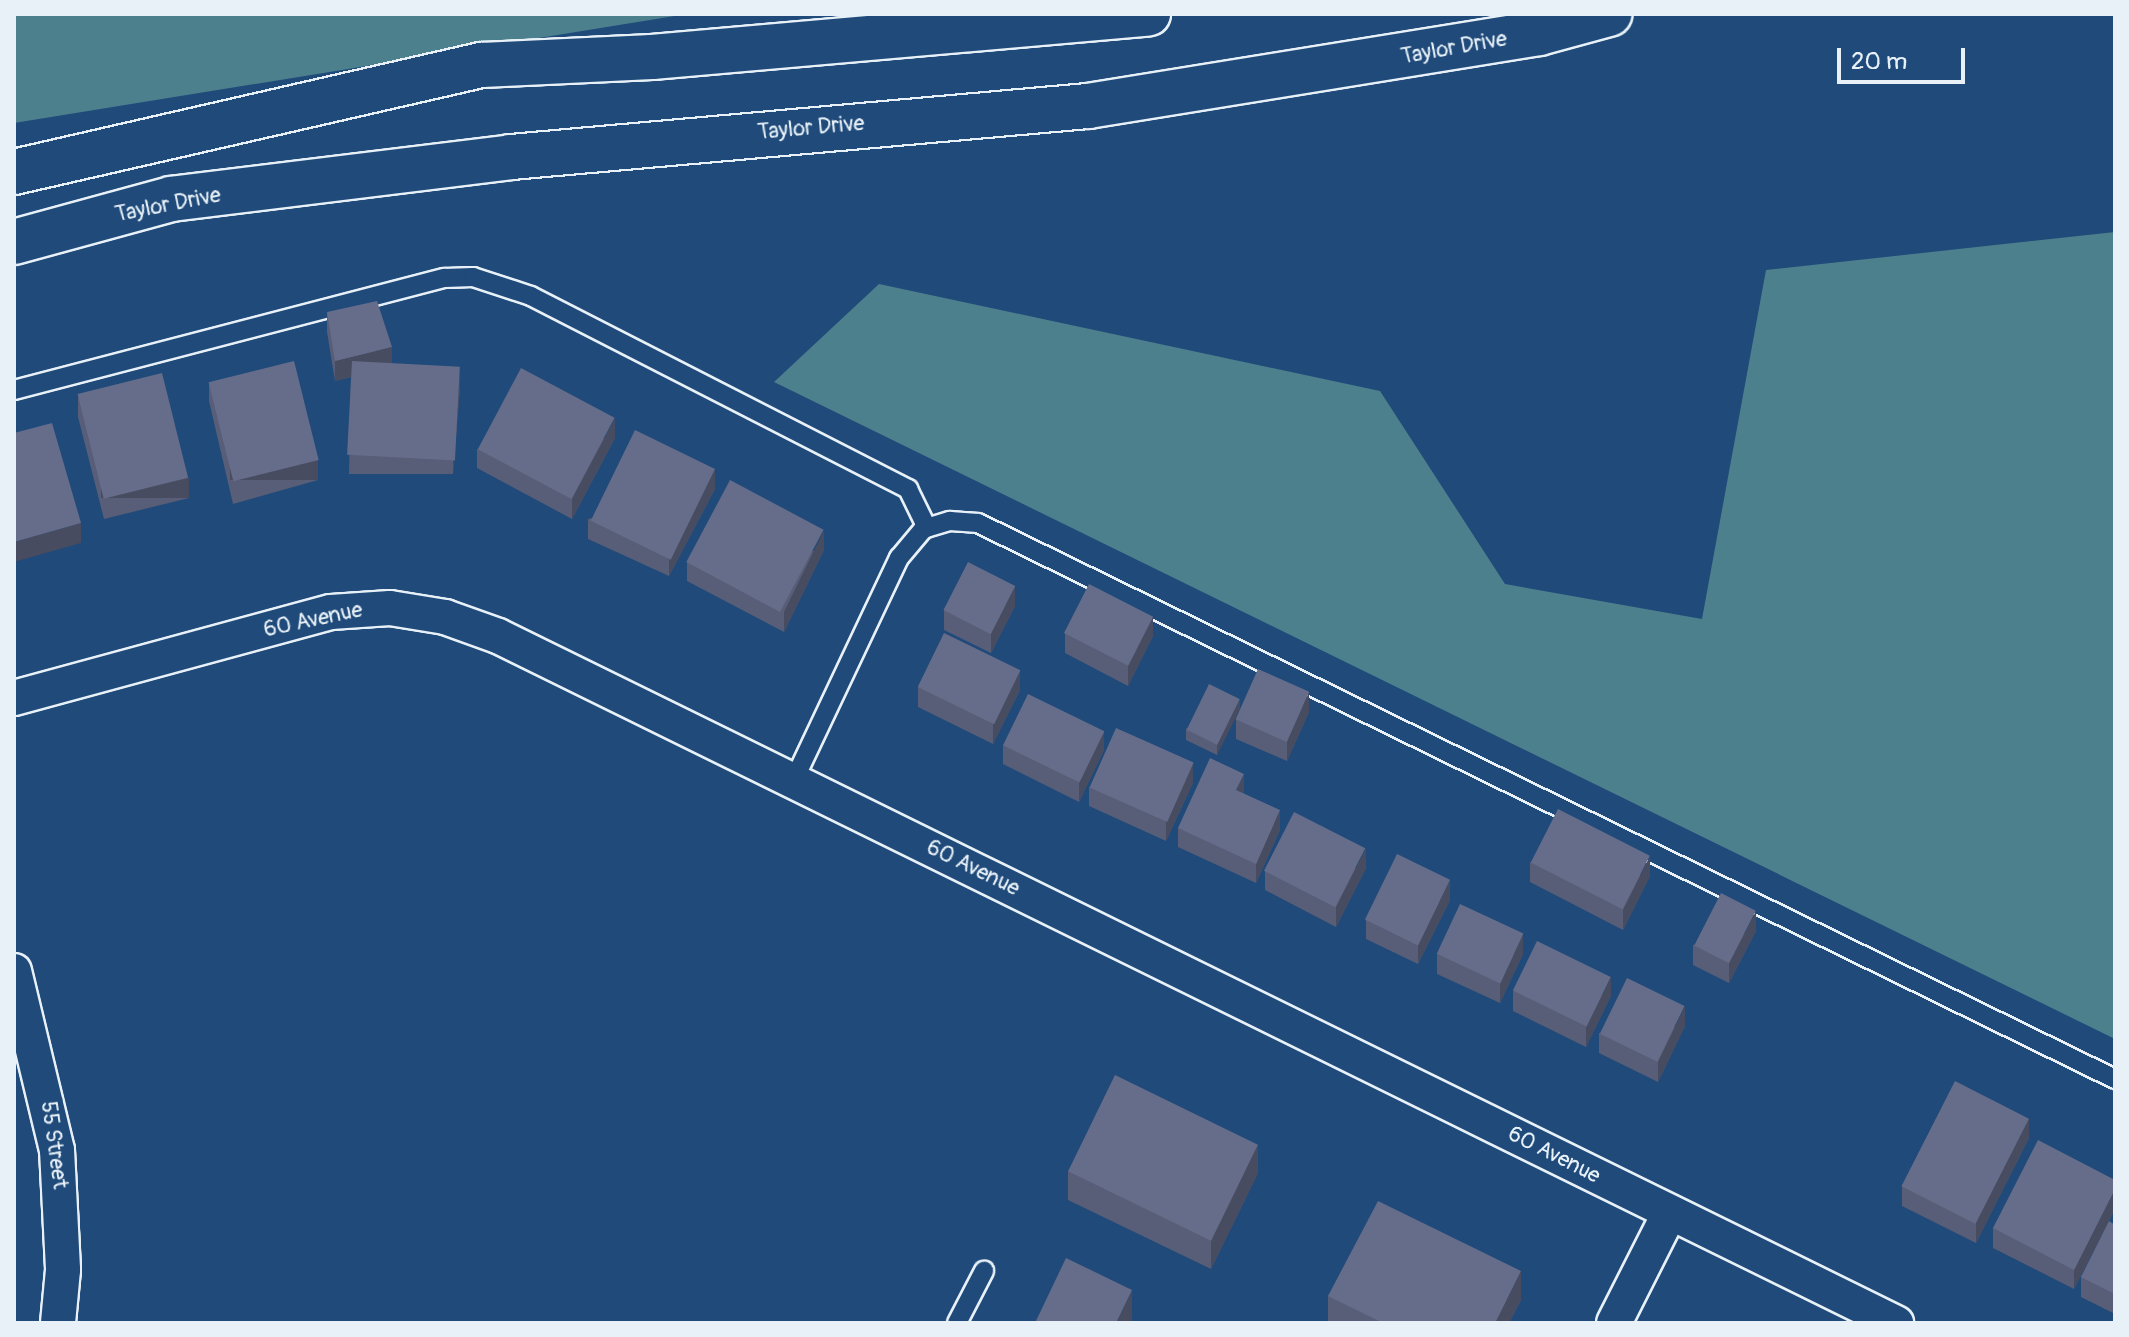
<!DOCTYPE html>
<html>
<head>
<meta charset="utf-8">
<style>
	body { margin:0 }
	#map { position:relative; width:2129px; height:1337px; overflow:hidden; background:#1f4a7a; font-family:Pangolin,sans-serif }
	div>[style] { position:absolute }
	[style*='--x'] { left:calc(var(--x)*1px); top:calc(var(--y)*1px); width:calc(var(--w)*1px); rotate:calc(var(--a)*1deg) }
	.green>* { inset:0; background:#4c808d }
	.roads { filter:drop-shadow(2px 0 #e8f1f8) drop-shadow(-2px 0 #e8f1f8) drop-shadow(0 2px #e8f1f8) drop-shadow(0 -2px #e8f1f8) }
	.lane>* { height:18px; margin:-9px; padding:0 9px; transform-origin:9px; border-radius:9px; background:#1f4a7a }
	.street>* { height:34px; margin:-17px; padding:0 17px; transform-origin:17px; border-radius:17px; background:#1f4a7a }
	.secondary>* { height:44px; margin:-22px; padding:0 22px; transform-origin:22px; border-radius:22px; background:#1f4a7a }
	.wall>* { inset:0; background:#585e77 }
	.shaded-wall>* { inset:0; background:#474c61; transform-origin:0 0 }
	.building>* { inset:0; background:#666d8a; transform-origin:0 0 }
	span { translate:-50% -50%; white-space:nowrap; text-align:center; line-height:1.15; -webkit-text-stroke:7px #1f4a7a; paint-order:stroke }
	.street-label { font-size:22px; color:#e8f1f8 }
	.frame { position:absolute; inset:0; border:16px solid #e8f1f8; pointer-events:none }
	.scale { position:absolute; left:1837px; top:48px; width:128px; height:36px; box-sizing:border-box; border:4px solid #e8f1f8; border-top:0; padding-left:10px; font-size:24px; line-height:28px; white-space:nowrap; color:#e8f1f8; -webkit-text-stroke:6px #1f4a7a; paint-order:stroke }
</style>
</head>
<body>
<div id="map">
	<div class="green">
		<i style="clip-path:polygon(14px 14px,687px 14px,14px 123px)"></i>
		<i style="clip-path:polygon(2115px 232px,2115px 1039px,774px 382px,879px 284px,1380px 391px,1505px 584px,1702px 619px,1766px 270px)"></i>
	</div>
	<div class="roads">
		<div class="lane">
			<i style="--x:14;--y:390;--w:445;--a:-14.6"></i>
			<i style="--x:445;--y:278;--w:28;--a:-2"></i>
			<i style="--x:473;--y:277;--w:61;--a:18.1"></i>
			<i style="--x:531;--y:296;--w:424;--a:27.1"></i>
			<i style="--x:908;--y:489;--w:43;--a:64"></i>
			<i style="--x:794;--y:780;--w:246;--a:-64.7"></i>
			<i style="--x:899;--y:558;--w:38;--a:-50"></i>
			<i style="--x:923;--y:529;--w:28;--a:-17"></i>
			<i style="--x:950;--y:521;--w:28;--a:4"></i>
			<i style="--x:978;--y:523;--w:1266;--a:26.06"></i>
			<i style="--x:957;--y:1323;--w:59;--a:-62.6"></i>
		</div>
		<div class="street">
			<i style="--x:14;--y:698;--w:328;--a:-15.2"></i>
			<i style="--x:331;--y:612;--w:59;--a:-3.9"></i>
			<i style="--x:390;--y:608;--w:56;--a:9.3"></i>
			<i style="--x:445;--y:617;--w:56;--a:19.7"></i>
			<i style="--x:498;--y:636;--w:1558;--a:26.17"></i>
			<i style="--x:14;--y:971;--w:184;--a:76.5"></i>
			<i style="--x:57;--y:1150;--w:120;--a:87.1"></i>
			<i style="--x:63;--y:1270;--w:53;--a:95.4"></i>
			<i style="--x:1614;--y:1323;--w:124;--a:-63.2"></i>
		</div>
		<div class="secondary">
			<i style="--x:14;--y:172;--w:480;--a:-12.9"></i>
			<i style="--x:482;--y:65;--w:170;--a:-2.7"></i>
			<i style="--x:652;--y:57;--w:498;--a:-5"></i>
			<i style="--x:14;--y:242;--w:163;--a:-15.3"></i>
			<i style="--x:171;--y:199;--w:343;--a:-7"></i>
			<i style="--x:511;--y:157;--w:579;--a:-5.05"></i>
			<i style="--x:1088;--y:106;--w:457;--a:-9.2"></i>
			<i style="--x:1539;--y:33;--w:73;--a:-15.2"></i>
		</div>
	</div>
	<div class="wall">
		<i style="clip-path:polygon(327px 312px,392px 364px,460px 387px,453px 474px,349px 474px,351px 377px,335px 381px,327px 332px)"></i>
		<i style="clip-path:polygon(209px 382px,318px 480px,233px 504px,209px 401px)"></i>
		<i style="clip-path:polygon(78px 397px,189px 498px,104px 519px,78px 417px)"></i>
		<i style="clip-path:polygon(615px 438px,572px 519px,477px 468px,477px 449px)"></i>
		<i style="clip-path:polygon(715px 489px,669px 576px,588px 539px,588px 519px)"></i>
		<i style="clip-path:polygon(824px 550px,784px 632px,687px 581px,687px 562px)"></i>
		<i style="clip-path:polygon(1015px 606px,991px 653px,944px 630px,944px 610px)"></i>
		<i style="clip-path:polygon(1065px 633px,1153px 636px,1128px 686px,1065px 653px)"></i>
		<i style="clip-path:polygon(918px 687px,1020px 690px,993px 744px,918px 707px)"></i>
		<i style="clip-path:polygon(1240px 699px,1217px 755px,1186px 740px,1186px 729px)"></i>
		<i style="clip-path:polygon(1309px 712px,1287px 761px,1236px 739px,1236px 719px)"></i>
		<i style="clip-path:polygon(1003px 745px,1104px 750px,1079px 802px,1003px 764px)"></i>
		<i style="clip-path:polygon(1193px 783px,1166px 841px,1089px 806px,1089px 787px)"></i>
		<i style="clip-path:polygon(1244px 794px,1280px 830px,1256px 883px,1178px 847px,1178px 828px)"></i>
		<i style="clip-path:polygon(1530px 862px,1650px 876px,1623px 930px,1530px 882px)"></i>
		<i style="clip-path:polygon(1366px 868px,1336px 927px,1265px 890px,1265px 871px)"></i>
		<i style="clip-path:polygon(1450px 900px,1418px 964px,1366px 939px,1366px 920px)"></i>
		<i style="clip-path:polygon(1756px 931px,1729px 983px,1693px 965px,1693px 945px)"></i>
		<i style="clip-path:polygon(1437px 954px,1523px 954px,1500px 1003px,1437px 974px)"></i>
		<i style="clip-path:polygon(1513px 991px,1611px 996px,1586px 1047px,1513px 1011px)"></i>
		<i style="clip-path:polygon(1685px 1026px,1658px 1082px,1599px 1053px,1599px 1033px)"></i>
		<i style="clip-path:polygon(2029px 1138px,1976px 1243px,1902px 1206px,1902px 1186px)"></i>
		<i style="clip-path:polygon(1068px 1171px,1258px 1173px,1211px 1269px,1068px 1200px)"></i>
		<i style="clip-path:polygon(2115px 1180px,2115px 1209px,2074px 1289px,1993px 1248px,1993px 1228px)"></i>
		<i style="clip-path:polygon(2115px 1225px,2115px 1314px,2081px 1297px,2081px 1277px)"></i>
		<i style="clip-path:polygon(1328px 1296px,1521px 1300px,1509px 1323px,1328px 1323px)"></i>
	</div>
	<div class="shaded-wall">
		<i style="clip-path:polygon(392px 347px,392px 367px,335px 381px,335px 361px)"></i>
		<i style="clip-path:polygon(460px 367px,460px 387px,453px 474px,453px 454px)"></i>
		<i style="clip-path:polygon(615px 418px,615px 438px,572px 519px,572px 499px)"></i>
		<i style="left:318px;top:460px;width:20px;height:88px;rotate:90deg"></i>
		<i style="clip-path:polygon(715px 469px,715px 489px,669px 576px,669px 557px)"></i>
		<i style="left:189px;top:478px;width:20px;height:88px;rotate:90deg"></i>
		<i style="clip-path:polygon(81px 523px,81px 543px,14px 562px,14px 542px)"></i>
		<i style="clip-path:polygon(824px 530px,824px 550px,784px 632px,784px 612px)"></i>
		<i style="clip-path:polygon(1015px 586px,1015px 606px,991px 653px,991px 633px)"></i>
		<i style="clip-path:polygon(1153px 616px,1153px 636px,1128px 686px,1128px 666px)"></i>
		<i style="clip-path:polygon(1020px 670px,1020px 690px,993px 744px,993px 724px)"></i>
		<i style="clip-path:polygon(1309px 692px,1309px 712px,1287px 761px,1287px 741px)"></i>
		<i style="clip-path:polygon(1240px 699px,1240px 709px,1217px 755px,1217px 745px)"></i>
		<i style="clip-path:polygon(1104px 731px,1104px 750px,1079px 802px,1079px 782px)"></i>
		<i style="clip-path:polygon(1193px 763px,1193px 783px,1166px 841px,1166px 822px)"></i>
		<i style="clip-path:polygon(1244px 774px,1244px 794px,1236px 790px)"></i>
		<i style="clip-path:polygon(1280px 810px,1280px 830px,1256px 883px,1256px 864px)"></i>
		<i style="clip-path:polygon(1366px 848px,1366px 868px,1336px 927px,1336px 907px)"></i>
		<i style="clip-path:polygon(1650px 856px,1650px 876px,1623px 930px,1623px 910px)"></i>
		<i style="clip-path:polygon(1450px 880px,1450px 900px,1418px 964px,1418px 945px)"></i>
		<i style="clip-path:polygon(1756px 911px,1756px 931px,1729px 983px,1729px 963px)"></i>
		<i style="clip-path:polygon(1523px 934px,1523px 954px,1500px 1003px,1500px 984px)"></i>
		<i style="clip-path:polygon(1611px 977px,1611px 996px,1586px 1047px,1586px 1027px)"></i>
		<i style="clip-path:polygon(1685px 1006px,1685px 1026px,1658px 1082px,1658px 1062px)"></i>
		<i style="clip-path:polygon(2029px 1118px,2029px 1138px,1976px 1243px,1976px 1223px)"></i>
		<i style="clip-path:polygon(1258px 1144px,1258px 1173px,1211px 1269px,1211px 1241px)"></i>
		<i style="clip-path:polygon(2115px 1189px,2115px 1209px,2074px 1289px,2074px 1270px)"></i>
		<i style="clip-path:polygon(1521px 1271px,1521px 1300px,1509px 1323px,1495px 1323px)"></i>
		<i style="clip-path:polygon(1132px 1290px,1132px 1319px,1130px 1323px,1116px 1323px)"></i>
	</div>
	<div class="building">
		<i style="clip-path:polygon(377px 301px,392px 347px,335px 361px,327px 312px)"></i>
		<i style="left:294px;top:361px;width:102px;height:88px;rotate:76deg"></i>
		<i style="left:352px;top:361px;width:108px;height:94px;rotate:3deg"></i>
		<i style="left:521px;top:368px;width:106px;height:92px;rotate:28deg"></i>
		<i style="left:162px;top:373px;width:108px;height:87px;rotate:76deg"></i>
		<i style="clip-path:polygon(52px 423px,81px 523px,14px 542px,14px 433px)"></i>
		<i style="left:635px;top:430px;width:89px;height:101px;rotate:26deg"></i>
		<i style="left:730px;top:480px;width:106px;height:93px;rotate:28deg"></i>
		<i style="left:968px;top:562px;width:53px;height:54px;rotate:27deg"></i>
		<i style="left:1089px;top:584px;width:72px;height:55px;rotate:27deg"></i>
		<i style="left:944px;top:633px;width:85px;height:60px;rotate:26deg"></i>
		<i style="left:1258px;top:669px;width:56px;height:55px;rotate:24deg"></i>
		<i style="left:1209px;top:684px;width:34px;height:51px;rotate:26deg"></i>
		<i style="left:1028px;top:694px;width:85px;height:57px;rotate:26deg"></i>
		<i style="left:1116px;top:728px;width:85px;height:65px;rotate:24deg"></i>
		<i style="clip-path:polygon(1210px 758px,1244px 774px,1236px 790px,1280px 810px,1256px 864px,1178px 828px)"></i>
		<i style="left:1558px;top:809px;width:103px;height:60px;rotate:27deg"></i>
		<i style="left:1294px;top:812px;width:80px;height:66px;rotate:27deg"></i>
		<i style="left:1397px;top:854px;width:59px;height:73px;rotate:26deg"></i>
		<i style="left:1721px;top:893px;width:39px;height:59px;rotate:27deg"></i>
		<i style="left:1460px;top:904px;width:70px;height:55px;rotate:25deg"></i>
		<i style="left:1537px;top:941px;width:82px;height:55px;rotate:26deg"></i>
		<i style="left:1627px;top:978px;width:64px;height:62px;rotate:26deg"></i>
		<i style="left:1115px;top:1075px;width:159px;height:107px;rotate:26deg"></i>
		<i style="left:1955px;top:1081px;width:83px;height:118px;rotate:27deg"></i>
		<i style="clip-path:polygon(2038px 1140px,2115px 1180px,2115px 1189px,2074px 1270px,1993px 1228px)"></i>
		<i style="clip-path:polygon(1378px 1201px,1521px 1271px,1495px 1323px,1383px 1323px,1328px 1296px)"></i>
		<i style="clip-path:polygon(2109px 1221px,2115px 1225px,2115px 1294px,2081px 1277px)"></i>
		<i style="clip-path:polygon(1066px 1258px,1132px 1290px,1116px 1323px,1035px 1323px)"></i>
	</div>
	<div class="street-label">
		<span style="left:1454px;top:48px;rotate:-10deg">Taylor Drive</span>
		<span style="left:811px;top:128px;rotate:-5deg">Taylor Drive</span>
		<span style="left:168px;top:205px;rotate:-11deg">Taylor Drive</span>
		<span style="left:313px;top:620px;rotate:-12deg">60 Avenue</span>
		<span style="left:973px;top:868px;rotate:26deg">60 Avenue</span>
		<span style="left:54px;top:1145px;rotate:82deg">55 Street</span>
		<span style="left:1554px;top:1155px;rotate:27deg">60 Avenue</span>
	</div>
	<div class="frame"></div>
	<div class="scale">20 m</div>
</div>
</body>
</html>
